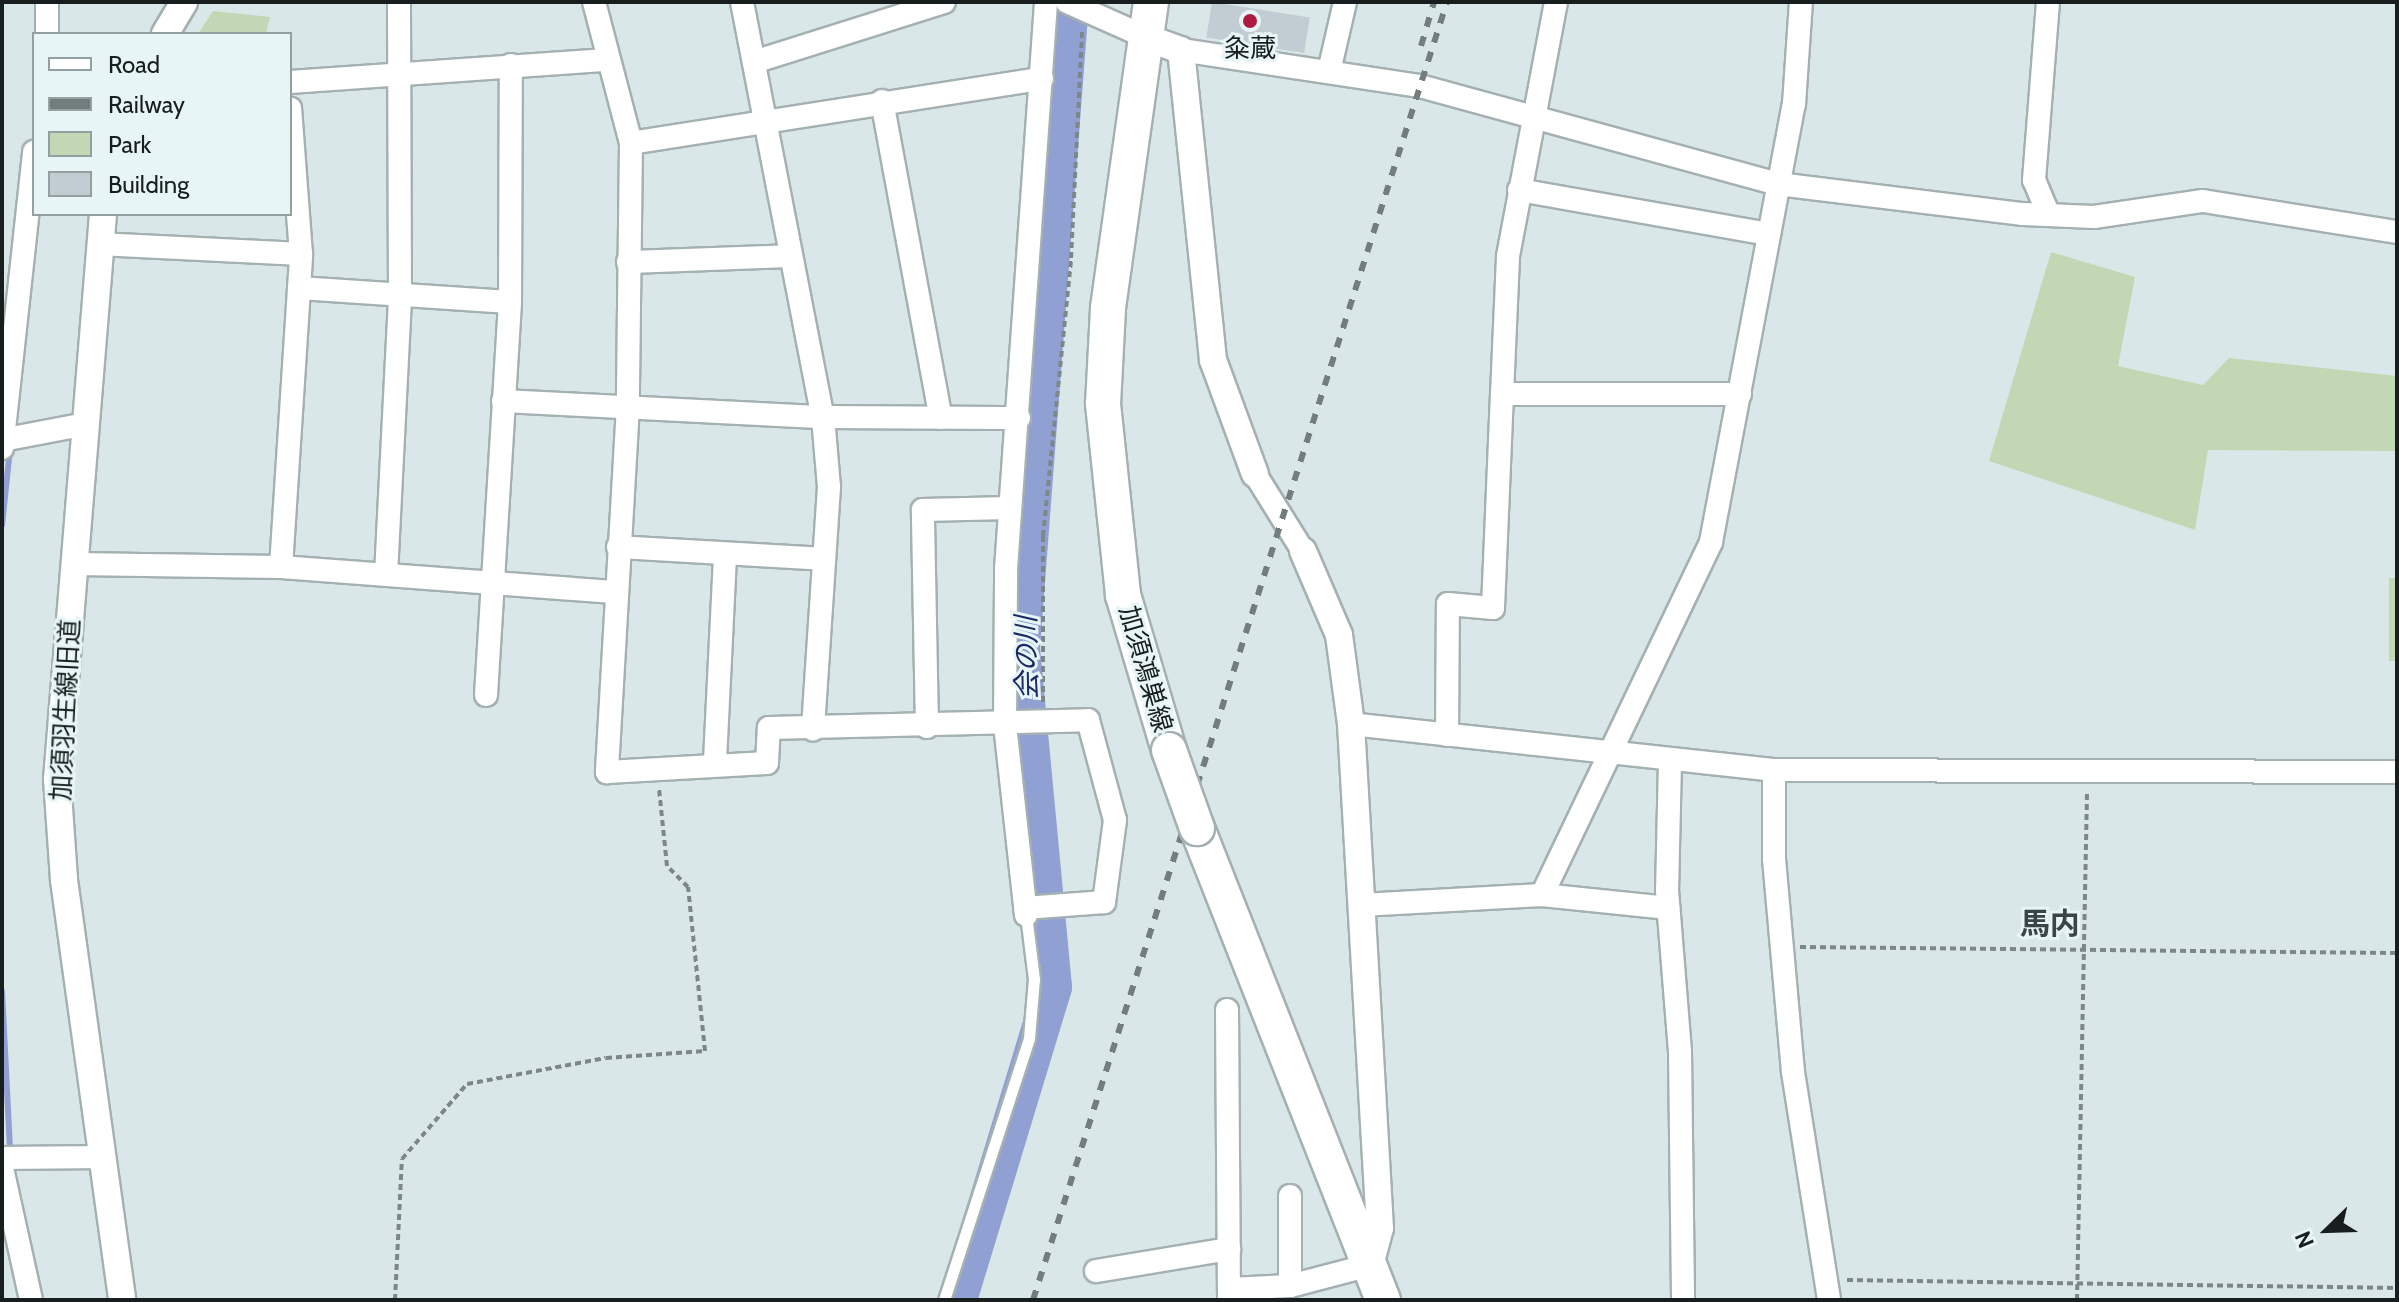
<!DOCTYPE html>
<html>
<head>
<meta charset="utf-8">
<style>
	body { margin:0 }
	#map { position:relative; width:2399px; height:1302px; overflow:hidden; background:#dae7e8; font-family:Cabin,"Noto Sans JP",sans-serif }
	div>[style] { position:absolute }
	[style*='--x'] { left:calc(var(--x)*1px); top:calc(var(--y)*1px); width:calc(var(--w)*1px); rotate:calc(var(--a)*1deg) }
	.green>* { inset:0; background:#c2d8b4; transform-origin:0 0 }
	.stream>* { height:6px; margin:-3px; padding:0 3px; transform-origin:3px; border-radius:3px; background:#90a0d3 }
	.river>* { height:38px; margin:-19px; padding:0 19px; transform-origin:19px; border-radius:19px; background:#90a0d3 }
	.building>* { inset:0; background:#c2ccd3; transform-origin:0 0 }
	.path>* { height:4px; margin-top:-2px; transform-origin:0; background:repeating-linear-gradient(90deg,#7e8788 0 6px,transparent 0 10px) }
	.roads { filter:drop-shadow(2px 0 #a4b0b1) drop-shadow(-2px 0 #a4b0b1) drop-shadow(0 2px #a4b0b1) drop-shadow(0 -2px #a4b0b1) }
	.service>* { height:11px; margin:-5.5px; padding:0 5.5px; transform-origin:5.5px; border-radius:5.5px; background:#fff }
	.minor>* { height:22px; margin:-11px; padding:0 11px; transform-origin:11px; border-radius:11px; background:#fff }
	.tertiary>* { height:26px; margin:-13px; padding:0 13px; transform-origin:13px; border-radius:13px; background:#fff }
	.primary>* { height:34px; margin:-17px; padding:0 17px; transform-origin:17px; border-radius:17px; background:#fff }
	.rail>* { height:6px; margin-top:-3px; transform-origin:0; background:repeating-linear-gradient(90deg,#747d7d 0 10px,transparent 0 20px) }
	.bridges { filter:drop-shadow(2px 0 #a4b0b1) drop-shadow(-2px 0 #a4b0b1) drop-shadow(0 2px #a4b0b1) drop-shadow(0 -2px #a4b0b1) }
	.primary-bridge>* { height:34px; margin:-17px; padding:0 17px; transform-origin:17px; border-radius:17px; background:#fff }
	.dots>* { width:22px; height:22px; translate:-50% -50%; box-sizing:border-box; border:4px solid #e7f5f6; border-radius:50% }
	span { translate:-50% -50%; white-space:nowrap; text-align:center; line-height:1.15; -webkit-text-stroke:6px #e7f5f6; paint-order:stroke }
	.poi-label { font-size:26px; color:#181d1d }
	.street-label { font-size:26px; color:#181d1d }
	.water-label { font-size:28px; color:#1c2864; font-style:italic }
	.quarter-label { font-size:30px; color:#3a4546; font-weight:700 }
	.frame { position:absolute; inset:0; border:4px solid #181d1d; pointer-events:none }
	.legend { position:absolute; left:32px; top:32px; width:260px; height:184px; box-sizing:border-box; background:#e7f5f6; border:2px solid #949f9f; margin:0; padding:10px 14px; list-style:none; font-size:24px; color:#181d1d }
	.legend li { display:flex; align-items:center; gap:16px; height:40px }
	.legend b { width:40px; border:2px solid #949f9f }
	.north { position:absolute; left:2287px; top:1190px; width:80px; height:80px; -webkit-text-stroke:6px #e7f5f6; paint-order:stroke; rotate:247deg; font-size:22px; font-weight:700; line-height:32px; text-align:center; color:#181d1d }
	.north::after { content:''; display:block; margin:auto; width:28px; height:36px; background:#181d1d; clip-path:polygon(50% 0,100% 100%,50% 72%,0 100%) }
</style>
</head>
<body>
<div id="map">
	<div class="green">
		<i style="clip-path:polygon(213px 11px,270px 17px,266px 34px,198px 34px)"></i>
		<i style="clip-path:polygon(2051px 252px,2135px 277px,2118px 366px,2203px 385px,2229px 358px,2397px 376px,2397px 451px,2208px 450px,2195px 530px,1989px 461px)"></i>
		<i style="left:2389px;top:578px;width:8px;height:83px"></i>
	</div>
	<div class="stream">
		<i style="--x:2;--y:525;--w:76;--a:-84"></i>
		<i style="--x:2;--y:991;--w:156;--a:87.1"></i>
	</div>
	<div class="river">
		<i style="--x:958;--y:1300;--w:327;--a:-73.1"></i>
		<i style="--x:1053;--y:987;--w:341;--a:-95.4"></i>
		<i style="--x:1021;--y:648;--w:648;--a:-85.66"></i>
	</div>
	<div class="building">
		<i style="left:1212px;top:2px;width:99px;height:36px;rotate:9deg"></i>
	</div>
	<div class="path">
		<i style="--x:1043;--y:702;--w:166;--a:-90"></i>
		<i style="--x:1043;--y:536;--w:279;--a:-84.2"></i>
		<i style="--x:1071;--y:258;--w:229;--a:-87.2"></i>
		<i style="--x:1800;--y:947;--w:597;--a:0.58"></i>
		<i style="--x:1847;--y:1280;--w:550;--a:0.83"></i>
		<i style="--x:395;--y:1300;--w:141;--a:-87.2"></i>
		<i style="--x:402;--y:1159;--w:99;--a:-49.1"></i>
		<i style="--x:467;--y:1084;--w:141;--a:-10.6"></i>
		<i style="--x:606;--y:1058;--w:99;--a:-4"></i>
		<i style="--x:705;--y:1051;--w:165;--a:-95.9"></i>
		<i style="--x:688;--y:887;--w:30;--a:-135"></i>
		<i style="--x:667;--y:866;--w:77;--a:-95.9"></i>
		<i style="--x:2077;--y:1300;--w:509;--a:-88.87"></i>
	</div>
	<div class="roads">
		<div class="service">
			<i style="--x:944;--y:1300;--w:275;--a:-72"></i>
			<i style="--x:1029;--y:1038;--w:59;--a:-85.2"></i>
			<i style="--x:1034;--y:979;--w:64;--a:-97.1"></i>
		</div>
		<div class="minor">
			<i style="--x:594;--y:2;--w:146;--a:75.3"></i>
			<i style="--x:631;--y:143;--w:263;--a:90.7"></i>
			<i style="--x:628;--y:406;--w:367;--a:93.3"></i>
			<i style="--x:607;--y:772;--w:160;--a:-3.2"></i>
			<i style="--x:767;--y:763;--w:35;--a:-87"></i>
			<i style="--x:769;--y:728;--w:319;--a:-1.4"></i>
			<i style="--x:1088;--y:720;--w:104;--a:74.9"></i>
			<i style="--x:1115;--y:820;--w:83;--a:97.6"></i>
			<i style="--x:1104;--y:902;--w:79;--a:175.7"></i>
			<i style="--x:742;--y:2;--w:423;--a:79"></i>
			<i style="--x:823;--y:417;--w:70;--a:85.1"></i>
			<i style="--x:829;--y:487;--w:243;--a:93.8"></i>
			<i style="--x:1067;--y:2;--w:91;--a:24"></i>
			<i style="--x:1556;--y:2;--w:259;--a:100.7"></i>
			<i style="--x:1508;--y:257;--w:137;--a:92.5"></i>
			<i style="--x:1502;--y:394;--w:238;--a:0"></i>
			<i style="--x:2048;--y:2;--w:179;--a:94.5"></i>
			<i style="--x:2034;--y:180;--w:38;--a:67"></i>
			<i style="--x:47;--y:34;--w:32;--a:-90"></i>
			<i style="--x:1181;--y:50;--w:242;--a:8.6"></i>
			<i style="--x:1420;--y:86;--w:371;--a:15.3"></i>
			<i style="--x:1778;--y:184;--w:247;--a:7"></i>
			<i style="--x:2023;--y:214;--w:71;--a:2.4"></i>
			<i style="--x:2094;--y:217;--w:110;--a:-8.4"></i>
			<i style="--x:2203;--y:201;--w:196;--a:9.1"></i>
			<i style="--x:754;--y:62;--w:199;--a:-17.5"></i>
			<i style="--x:1330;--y:67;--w:67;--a:-77"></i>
			<i style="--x:290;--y:82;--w:317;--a:-4"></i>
			<i style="--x:882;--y:101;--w:322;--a:79.5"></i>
			<i style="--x:631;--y:143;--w:416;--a:-8.9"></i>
			<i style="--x:1519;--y:190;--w:254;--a:10"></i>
			<i style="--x:99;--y:244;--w:202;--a:2.8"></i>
			<i style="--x:628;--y:262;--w:163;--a:-2.1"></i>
			<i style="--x:299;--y:288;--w:211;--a:3.8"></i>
			<i style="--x:503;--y:401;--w:320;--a:2.9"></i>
			<i style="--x:823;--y:417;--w:196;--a:0.3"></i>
			<i style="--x:2;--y:440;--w:86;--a:-10.8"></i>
			<i style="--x:2;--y:448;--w:298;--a:-83.8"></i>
			<i style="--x:1255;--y:474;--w:91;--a:58.1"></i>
			<i style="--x:618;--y:547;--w:206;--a:3.3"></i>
			<i style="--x:75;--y:564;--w:206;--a:0.8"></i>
			<i style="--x:281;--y:567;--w:334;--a:4.3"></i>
			<i style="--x:281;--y:567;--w:314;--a:-86.3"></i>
			<i style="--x:301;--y:254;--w:146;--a:-94.3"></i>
			<i style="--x:386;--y:575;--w:279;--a:-87.1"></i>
			<i style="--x:400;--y:296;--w:294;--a:-90.2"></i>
			<i style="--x:486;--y:695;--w:394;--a:-86.5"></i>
			<i style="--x:510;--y:302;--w:237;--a:-89.8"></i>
			<i style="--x:1351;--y:724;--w:425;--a:6.2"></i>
			<i style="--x:1774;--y:770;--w:623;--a:0.18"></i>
			<i style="--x:927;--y:727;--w:217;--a:-91.1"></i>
			<i style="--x:923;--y:510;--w:87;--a:-1.3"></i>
			<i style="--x:1447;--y:735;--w:131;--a:-89.6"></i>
			<i style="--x:1448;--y:604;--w:45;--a:5.1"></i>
			<i style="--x:1493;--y:608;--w:214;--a:-87.6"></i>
			<i style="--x:715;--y:761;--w:205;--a:-87.2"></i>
			<i style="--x:1670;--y:761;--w:129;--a:91.3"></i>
			<i style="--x:1667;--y:890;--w:163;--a:85.4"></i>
			<i style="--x:1680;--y:1052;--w:248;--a:89.3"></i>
			<i style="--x:1774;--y:770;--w:89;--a:90"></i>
			<i style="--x:1774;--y:859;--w:214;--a:84.9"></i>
			<i style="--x:1793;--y:1072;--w:231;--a:81"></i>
			<i style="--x:1542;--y:895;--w:391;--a:-64.4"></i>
			<i style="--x:1711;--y:542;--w:446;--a:-79.3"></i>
			<i style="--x:1794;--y:104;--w:102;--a:-86.1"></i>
			<i style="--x:1361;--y:905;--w:181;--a:-3.2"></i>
			<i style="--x:1542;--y:895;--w:127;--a:5.9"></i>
			<i style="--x:1026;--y:915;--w:192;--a:-96.3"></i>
			<i style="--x:1005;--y:724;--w:155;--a:-89.6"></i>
			<i style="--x:1006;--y:569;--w:568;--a:-85.96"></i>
			<i style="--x:1227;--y:1010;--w:290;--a:89.6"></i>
			<i style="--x:2;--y:1158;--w:101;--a:-0.6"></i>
			<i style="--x:2;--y:1168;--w:135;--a:77.6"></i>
			<i style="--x:1096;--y:1271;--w:135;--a:-9.4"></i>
			<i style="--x:1290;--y:1286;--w:90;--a:-90"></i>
			<i style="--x:1229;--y:1289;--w:61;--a:-2.8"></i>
			<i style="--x:1290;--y:1286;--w:83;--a:-14.7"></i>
		</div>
		<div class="tertiary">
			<i style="--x:165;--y:34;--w:37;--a:-59"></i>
			<i style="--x:1150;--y:39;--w:33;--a:20"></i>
			<i style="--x:1181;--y:50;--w:312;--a:84.1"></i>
			<i style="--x:1213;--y:360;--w:121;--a:69.8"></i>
			<i style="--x:103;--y:214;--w:567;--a:94.65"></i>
			<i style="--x:57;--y:779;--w:101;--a:86"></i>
			<i style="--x:64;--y:880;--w:424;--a:82.1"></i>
			<i style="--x:1303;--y:551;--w:91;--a:66.8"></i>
			<i style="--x:1339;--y:635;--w:90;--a:82.3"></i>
			<i style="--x:1351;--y:724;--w:505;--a:86.71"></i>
			<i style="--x:1380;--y:1228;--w:38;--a:105"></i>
		</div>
		<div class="primary">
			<i style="--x:1151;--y:2;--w:310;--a:98"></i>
			<i style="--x:1108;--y:309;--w:95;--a:93"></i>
			<i style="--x:1103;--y:404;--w:192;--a:84"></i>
			<i style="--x:1123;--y:595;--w:162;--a:73.5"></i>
			<i style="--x:1197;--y:828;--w:507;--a:68.49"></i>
		</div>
	</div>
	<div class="rail">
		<i style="--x:1421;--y:46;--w:46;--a:-73.5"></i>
		<i style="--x:1033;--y:1300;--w:1362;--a:-72.31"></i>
	</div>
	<div class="bridges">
		<div class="primary-bridge">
			<i style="--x:1169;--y:750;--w:83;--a:70.3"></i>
		</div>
	</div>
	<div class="dots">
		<i style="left:1250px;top:21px;background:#ae1a41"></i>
	</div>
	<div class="poi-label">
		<span style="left:1250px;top:49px">粂蔵</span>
	</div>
	<div class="street-label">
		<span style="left:1145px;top:669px;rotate:74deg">加須鴻巣線</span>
		<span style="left:66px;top:710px;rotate:-87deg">加須羽生線旧道</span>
	</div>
	<div class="water-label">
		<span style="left:1026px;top:658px;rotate:-91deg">会の川</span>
	</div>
	<div class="quarter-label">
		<span style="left:2050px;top:924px">馬内</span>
	</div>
	<div class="frame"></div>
	<ul class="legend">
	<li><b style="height:10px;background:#fff"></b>Road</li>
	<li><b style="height:10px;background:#747d7d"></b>Railway</li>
	<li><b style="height:22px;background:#c2d8b4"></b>Park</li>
	<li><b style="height:22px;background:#c2ccd3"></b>Building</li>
	</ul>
	<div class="north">N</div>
</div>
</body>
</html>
